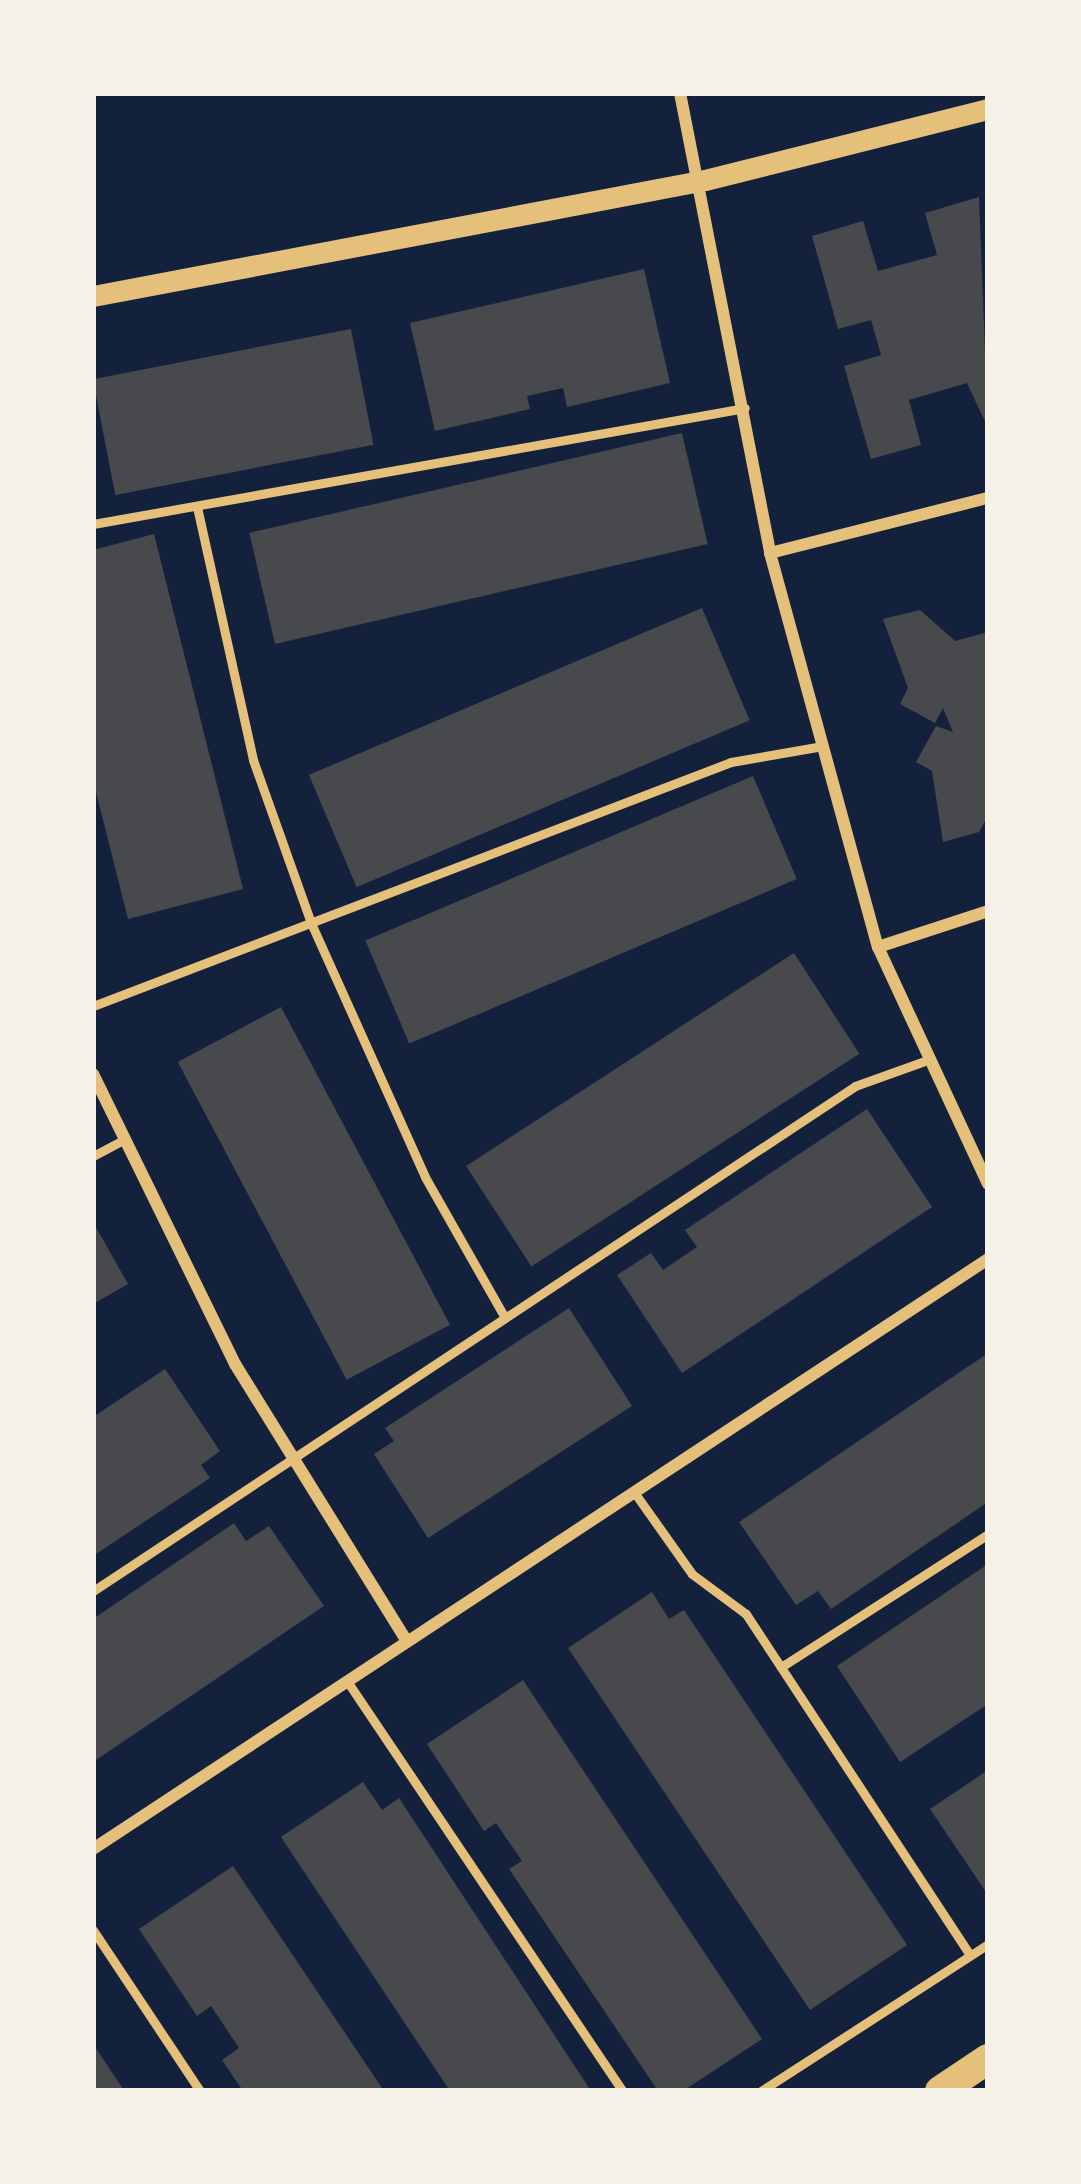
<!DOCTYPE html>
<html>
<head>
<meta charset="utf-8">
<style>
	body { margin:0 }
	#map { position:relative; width:1081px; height:2184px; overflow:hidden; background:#14213d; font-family:"Golos Text",sans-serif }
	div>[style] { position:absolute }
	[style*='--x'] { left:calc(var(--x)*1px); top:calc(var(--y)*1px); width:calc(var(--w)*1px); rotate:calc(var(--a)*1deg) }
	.building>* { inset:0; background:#48494c; transform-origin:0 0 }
	.service>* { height:9px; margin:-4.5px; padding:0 4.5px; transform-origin:4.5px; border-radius:4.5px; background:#e5c07b }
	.minor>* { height:12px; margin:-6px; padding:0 6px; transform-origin:6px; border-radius:6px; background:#e5c07b }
	.tertiary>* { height:21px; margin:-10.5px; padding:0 10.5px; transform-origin:10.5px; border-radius:10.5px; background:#e5c07b }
	.primary>* { height:30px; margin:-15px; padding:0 15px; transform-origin:15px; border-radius:15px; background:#e5c07b }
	span { translate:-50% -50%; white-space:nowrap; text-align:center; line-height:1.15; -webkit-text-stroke:10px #f6f1e7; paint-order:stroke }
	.frame { position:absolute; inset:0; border:96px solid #f6f1e7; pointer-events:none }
</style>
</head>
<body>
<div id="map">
	<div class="building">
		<i style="clip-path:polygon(979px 197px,988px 428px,967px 383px,909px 400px,921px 445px,871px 459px,844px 366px,881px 355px,871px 320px,838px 329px,812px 236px,863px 221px,878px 271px,937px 255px,925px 213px)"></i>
		<i style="clip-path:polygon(644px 269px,670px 383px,567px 407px,563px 388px,527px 396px,530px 409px,435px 431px,410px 323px)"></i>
		<i style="left:351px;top:329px;width:118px;height:263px;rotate:79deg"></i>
		<i style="left:682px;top:433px;width:114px;height:444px;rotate:77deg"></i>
		<i style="clip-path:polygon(154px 534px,243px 889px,128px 919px,93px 780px,93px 550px)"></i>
		<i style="left:702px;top:608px;width:122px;height:427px;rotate:67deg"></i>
		<i style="clip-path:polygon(920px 610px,955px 641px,988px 632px,988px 816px,979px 832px,943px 842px,932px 771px,916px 762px,936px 726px,953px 732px,943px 708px,935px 723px,900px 704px,908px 688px,883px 619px)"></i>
		<i style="left:753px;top:776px;width:112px;height:421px;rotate:67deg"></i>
		<i style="left:794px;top:953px;width:120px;height:391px;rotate:57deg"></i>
		<i style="left:281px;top:1007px;width:360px;height:117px;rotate:62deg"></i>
		<i style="clip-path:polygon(867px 1109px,932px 1207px,682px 1373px,617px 1275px,651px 1253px,663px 1270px,697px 1247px,685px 1230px)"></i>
		<i style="clip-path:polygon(93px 1222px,128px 1284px,93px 1304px)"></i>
		<i style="clip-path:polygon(569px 1308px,632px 1406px,428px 1538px,374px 1454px,394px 1441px,385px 1428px)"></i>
		<i style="clip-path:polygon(988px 1353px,988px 1502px,831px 1609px,818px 1591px,796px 1605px,739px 1522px)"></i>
		<i style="clip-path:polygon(165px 1369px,220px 1451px,201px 1465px,210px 1478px,93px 1556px,93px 1417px)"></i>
		<i style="clip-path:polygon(234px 1523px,246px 1541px,269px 1526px,324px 1606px,93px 1762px,93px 1619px)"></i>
		<i style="clip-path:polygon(988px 1564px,988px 1704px,900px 1762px,837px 1666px)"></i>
		<i style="clip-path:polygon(652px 1592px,669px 1619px,684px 1610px,907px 1945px,810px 2010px,568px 1648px)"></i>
		<i style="clip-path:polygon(523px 1680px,762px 2039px,683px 2091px,658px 2091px,509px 1869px,522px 1861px,496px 1823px,484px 1831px,427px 1744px)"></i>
		<i style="clip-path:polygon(988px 1770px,988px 1895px,930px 1809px)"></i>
		<i style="clip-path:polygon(363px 1782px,382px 1810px,399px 1798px,591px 2091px,450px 2091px,281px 1837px)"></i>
		<i style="clip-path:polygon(233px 1866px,384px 2091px,243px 2091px,222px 2060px,239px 2048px,211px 2006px,197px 2016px,139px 1929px)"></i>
		<i style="clip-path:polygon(93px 2044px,123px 2089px,120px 2091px,93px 2091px)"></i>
	</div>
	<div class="service">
		<i style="--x:197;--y:507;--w:259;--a:77.5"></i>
		<i style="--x:253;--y:760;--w:173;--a:70.4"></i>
		<i style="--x:311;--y:923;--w:278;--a:65.8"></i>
		<i style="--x:425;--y:1177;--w:162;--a:60.4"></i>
		<i style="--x:93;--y:524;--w:662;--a:-10.09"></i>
		<i style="--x:93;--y:1006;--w:683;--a:-20.93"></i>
		<i style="--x:731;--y:762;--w:93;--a:-9.9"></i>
		<i style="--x:93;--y:1156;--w:36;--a:-28"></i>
		<i style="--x:634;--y:1492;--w:100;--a:54.7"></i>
		<i style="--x:692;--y:1574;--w:67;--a:36.5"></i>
		<i style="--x:746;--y:1614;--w:408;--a:56.7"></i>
		<i style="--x:93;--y:1591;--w:914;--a:-33.53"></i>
		<i style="--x:855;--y:1086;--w:80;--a:-19.8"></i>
		<i style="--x:781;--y:1667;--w:246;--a:-32.7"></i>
		<i style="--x:347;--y:1681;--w:494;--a:56.1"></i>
		<i style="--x:93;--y:1930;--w:193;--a:56.4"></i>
		<i style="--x:761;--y:2091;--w:270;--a:-32.9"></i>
	</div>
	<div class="minor">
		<i style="--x:680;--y:93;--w:469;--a:78.9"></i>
		<i style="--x:770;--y:553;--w:409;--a:74.7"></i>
		<i style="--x:878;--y:947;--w:261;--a:65.1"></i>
		<i style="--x:770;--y:553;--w:225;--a:-14.2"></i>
		<i style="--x:878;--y:947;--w:116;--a:-18.1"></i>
		<i style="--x:93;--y:1074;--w:323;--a:63.9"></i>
		<i style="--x:235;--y:1364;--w:326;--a:58.2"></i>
		<i style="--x:93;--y:1849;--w:1072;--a:-33.39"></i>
	</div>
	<div class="tertiary">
		<i style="--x:93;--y:296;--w:623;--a:-10.73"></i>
		<i style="--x:705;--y:180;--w:292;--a:-14.1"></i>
	</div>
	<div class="primary">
		<i style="--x:940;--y:2091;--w:58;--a:-33.7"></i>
	</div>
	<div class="frame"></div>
</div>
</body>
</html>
